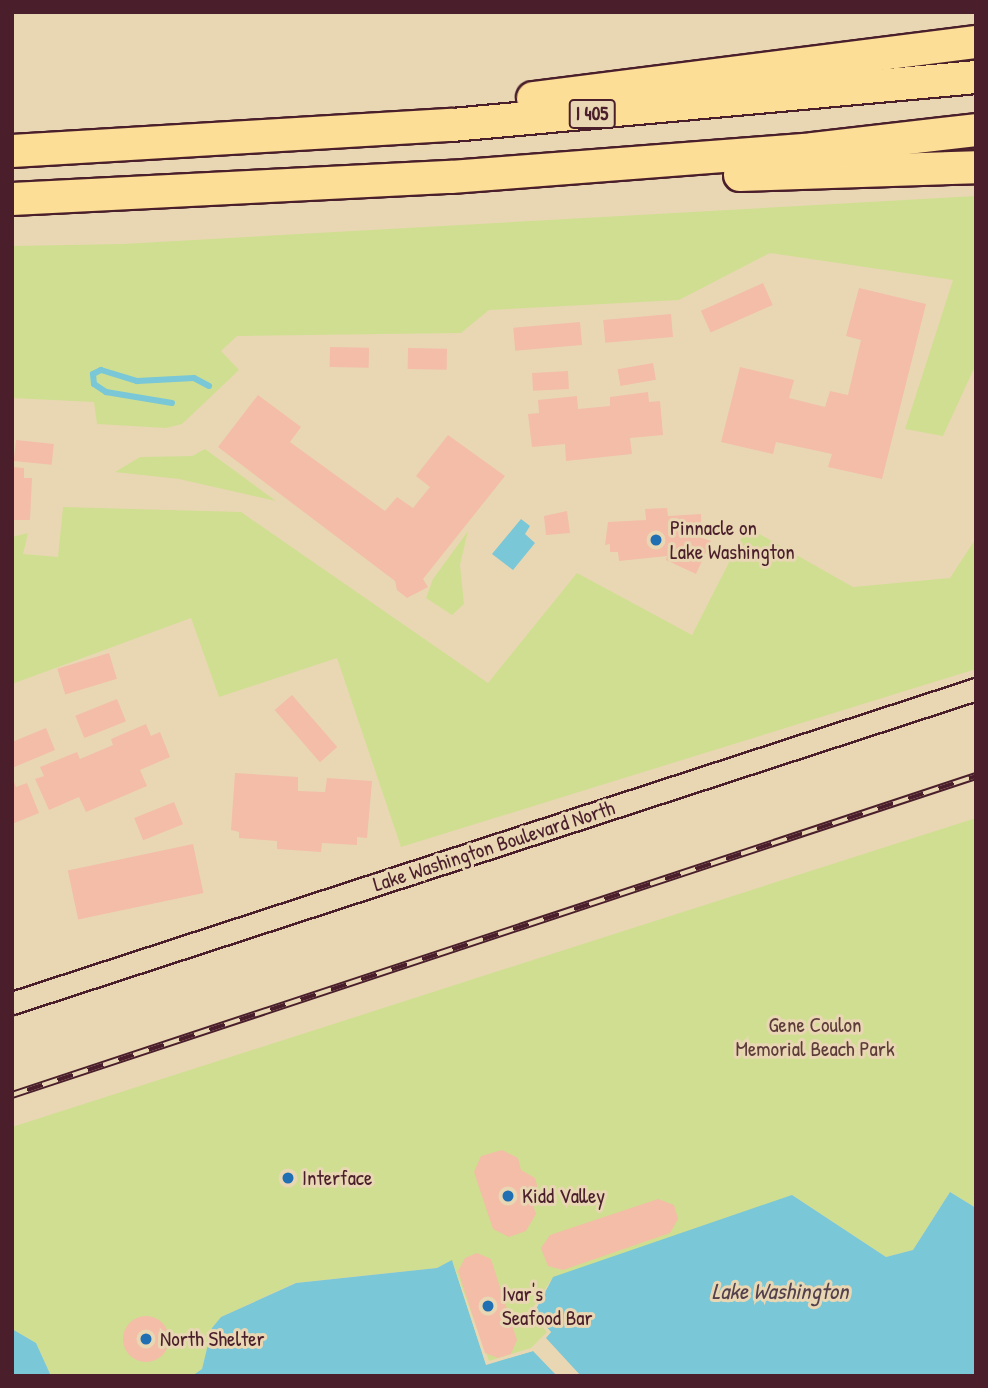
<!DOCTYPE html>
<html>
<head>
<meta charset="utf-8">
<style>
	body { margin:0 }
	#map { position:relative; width:988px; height:1388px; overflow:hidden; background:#e9d7b4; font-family:"Patrick Hand",sans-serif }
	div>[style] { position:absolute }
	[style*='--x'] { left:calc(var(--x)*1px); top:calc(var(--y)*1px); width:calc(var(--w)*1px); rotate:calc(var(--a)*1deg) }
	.green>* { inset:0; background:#d0de91 }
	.water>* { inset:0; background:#79c7d7 }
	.pier>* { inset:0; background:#e9d7b4 }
	.stream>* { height:6px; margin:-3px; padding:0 3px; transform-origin:3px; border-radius:3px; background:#79c7d7 }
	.building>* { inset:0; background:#f3bda7; transform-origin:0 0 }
	.round { border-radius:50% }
	.roads { filter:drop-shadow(2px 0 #4a1f2b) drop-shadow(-2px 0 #4a1f2b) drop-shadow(0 2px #4a1f2b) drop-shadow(0 -2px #4a1f2b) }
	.tertiary>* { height:21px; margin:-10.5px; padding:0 10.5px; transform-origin:10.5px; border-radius:10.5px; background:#e9d7b4 }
	.motorway>* { height:32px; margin:-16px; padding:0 16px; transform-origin:16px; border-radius:16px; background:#fcde96 }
	.rail>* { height:8px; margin-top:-4px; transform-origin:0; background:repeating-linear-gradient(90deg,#e9d7b4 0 16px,#4a1f2b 0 32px); box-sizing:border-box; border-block:2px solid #4a1f2b }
	.dots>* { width:19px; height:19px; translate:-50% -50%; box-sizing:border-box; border:4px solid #e9d7b4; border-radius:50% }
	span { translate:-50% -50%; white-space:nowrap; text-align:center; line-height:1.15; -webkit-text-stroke:6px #e9d7b4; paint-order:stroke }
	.shield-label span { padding:2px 5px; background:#e9d7b4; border:2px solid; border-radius:5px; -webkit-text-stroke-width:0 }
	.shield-label { font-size:19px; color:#4a1f2b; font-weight:700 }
	.poi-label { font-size:21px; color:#4a1f2b }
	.left { translate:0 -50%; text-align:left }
	.street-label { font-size:21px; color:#4a1f2b }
	.park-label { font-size:21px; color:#5e3c3a }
	.water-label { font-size:23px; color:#53414d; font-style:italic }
	.frame { position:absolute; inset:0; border:14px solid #4a1f2b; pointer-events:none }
</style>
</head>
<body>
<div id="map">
	<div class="green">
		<i style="clip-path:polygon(976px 196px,976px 364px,943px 436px,905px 429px,953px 280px,770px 253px,679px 300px,489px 310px,461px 333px,237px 336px,221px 351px,239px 370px,182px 424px,166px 428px,97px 424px,94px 402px,12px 398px,12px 246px,122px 244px)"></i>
		<i style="clip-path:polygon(205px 449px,276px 501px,179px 479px,115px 472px,140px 457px,192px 456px)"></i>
		<i style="clip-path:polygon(63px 507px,241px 512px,488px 683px,577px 573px,692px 635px,747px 527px,853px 587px,950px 578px,976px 538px,976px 669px,401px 847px,337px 658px,219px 697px,191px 618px,12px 684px,12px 537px,28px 533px,23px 554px,58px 557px)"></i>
		<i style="clip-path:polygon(468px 531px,460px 565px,464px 604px,452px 615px,426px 598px,433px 579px)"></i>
		<i style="clip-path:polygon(976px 818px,976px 1208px,950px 1192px,913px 1250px,886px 1257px,792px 1195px,551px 1332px,533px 1351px,486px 1365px,452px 1261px,437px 1268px,295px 1283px,221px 1317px,212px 1329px,202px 1369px,192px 1376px,51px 1376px,36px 1343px,12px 1329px,12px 1127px)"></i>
	</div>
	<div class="water">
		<i style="clip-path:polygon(521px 519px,530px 526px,525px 534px,535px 543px,513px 570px,492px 554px)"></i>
		<i style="clip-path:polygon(950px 1192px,976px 1208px,976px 1376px,192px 1376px,202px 1369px,212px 1328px,221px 1317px,296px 1283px,437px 1268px,452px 1260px,486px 1364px,533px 1351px,551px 1332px,533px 1313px,553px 1277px,792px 1195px,886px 1257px,913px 1250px)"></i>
		<i style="clip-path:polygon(12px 1329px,36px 1343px,51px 1376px,12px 1376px)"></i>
	</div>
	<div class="pier">
		<i style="clip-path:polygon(452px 1260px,489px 1361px,531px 1348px,547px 1332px,530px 1312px,553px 1277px,534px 1313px,551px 1332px,546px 1338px,581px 1376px,557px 1376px,533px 1351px,486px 1365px)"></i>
	</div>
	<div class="stream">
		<i style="--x:172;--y:403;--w:67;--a:-170.5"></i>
		<i style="--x:106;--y:392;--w:14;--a:-146"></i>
		<i style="--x:94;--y:384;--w:10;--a:-96"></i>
		<i style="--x:93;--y:374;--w:9;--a:-27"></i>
		<i style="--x:101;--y:370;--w:38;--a:17"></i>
		<i style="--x:137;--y:381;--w:57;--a:-3"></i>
		<i style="--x:194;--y:378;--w:17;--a:28"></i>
	</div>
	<div class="building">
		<i style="left:763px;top:283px;width:24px;height:68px;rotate:66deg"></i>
		<i style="clip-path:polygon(859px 288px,926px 304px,882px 479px,828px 467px,832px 454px,776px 442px,773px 454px,721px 442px,740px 367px,794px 380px,789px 398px,825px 407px,830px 391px,848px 395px,861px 340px,846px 336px)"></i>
		<i style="left:671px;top:314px;width:23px;height:68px;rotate:85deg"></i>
		<i style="left:580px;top:322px;width:23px;height:67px;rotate:85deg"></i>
		<i style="left:330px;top:347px;width:39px;height:20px;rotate:1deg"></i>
		<i style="left:408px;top:348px;width:39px;height:21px;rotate:1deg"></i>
		<i style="left:653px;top:363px;width:17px;height:36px;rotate:80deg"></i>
		<i style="left:568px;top:371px;width:18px;height:36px;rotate:87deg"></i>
		<i style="clip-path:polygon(648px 392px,649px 402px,660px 401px,663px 435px,630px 438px,632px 454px,566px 461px,565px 444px,532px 447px,528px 414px,539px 413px,538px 400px,577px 396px,578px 409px,610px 406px,610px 397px)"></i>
		<i style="clip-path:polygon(258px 395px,301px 427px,290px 442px,385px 511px,397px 497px,413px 508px,430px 487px,416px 476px,448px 435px,505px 476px,423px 579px,428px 587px,407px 598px,397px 590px,395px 581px,218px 447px)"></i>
		<i style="left:16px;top:440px;width:38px;height:21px;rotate:6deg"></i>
		<i style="clip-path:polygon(12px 467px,24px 468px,24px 478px,32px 478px,30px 520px,12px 520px)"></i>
		<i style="clip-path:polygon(667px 508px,668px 516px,701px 514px,702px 538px,711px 541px,696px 574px,666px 560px,667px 556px,619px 561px,618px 552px,610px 552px,610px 544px,605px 545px,608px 522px,646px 520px,645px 509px)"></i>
		<i style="clip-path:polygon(567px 511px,570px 533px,546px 535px,544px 516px)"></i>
		<i style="left:109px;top:653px;width:27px;height:54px;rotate:73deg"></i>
		<i style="left:292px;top:695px;width:69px;height:23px;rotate:49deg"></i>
		<i style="left:117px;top:699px;width:24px;height:45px;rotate:68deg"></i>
		<i style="clip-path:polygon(146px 724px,151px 736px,160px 732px,170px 757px,140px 770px,147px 786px,86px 812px,79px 797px,49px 810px,35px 779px,44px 776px,40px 767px,77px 752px,80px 759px,113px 745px,111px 739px)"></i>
		<i style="clip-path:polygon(46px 728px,55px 750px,12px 768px,12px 742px)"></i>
		<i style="clip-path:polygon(235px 773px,298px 777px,298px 791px,325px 792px,327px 778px,372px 781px,367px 838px,357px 837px,357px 845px,322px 843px,321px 852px,277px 849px,277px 841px,239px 838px,239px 832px,231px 830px)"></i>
		<i style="clip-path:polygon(12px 777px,16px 787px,27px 783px,39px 813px,12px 824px)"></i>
		<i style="left:174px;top:802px;width:24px;height:43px;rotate:68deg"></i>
		<i style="left:193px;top:844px;width:50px;height:128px;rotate:78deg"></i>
		<i style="clip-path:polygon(502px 1150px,518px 1158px,521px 1170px,535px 1178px,538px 1189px,532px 1202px,536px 1214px,526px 1231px,509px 1237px,493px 1229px,474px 1172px,481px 1156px)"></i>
		<i style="clip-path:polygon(658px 1199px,674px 1205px,678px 1219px,670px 1233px,563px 1270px,548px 1266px,541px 1248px,550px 1235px)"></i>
		<i style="clip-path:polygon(477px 1253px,491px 1259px,517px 1340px,511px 1354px,498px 1358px,485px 1353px,458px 1271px,465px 1258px)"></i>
		<i class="round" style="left:123px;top:1316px;width:46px;height:46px"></i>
	</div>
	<div class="roads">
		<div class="tertiary">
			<i style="--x:12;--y:1003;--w:1014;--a:-18.04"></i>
		</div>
		<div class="motorway">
			<i style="--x:533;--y:98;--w:447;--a:-7.2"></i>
			<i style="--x:12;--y:151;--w:441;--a:-3.4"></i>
			<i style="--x:452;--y:125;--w:526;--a:-5.23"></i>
			<i style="--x:740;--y:175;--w:236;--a:-1.9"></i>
			<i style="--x:12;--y:199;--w:440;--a:-2.9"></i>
			<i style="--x:451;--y:177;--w:363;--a:-4.4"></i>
			<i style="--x:813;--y:149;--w:164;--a:-6.6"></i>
		</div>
	</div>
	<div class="rail">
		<i style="--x:12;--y:1095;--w:1015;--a:-18.31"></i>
	</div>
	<div class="dots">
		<i style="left:656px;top:540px;background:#1f6fb2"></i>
		<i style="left:288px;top:1178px;background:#1f6fb2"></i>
		<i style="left:508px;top:1196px;background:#1f6fb2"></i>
		<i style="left:488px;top:1306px;background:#1f6fb2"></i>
		<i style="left:146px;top:1339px;background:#1f6fb2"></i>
	</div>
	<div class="shield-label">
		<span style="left:592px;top:114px">I 405</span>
	</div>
	<div class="poi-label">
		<span class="left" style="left:670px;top:540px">Pinnacle on<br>Lake Washington</span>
		<span class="left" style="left:302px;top:1178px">Interface</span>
		<span class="left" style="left:522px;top:1196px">Kidd Valley</span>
		<span class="left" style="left:502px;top:1306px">Ivar's<br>Seafood Bar</span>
		<span class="left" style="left:160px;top:1339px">North Shelter</span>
	</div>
	<div class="street-label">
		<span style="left:494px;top:846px;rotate:-18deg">Lake Washington Boulevard North</span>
	</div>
	<div class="park-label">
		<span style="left:815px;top:1037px">Gene Coulon<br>Memorial Beach Park</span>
	</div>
	<div class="water-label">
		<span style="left:780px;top:1291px">Lake Washington</span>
	</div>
	<div class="frame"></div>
</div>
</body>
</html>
